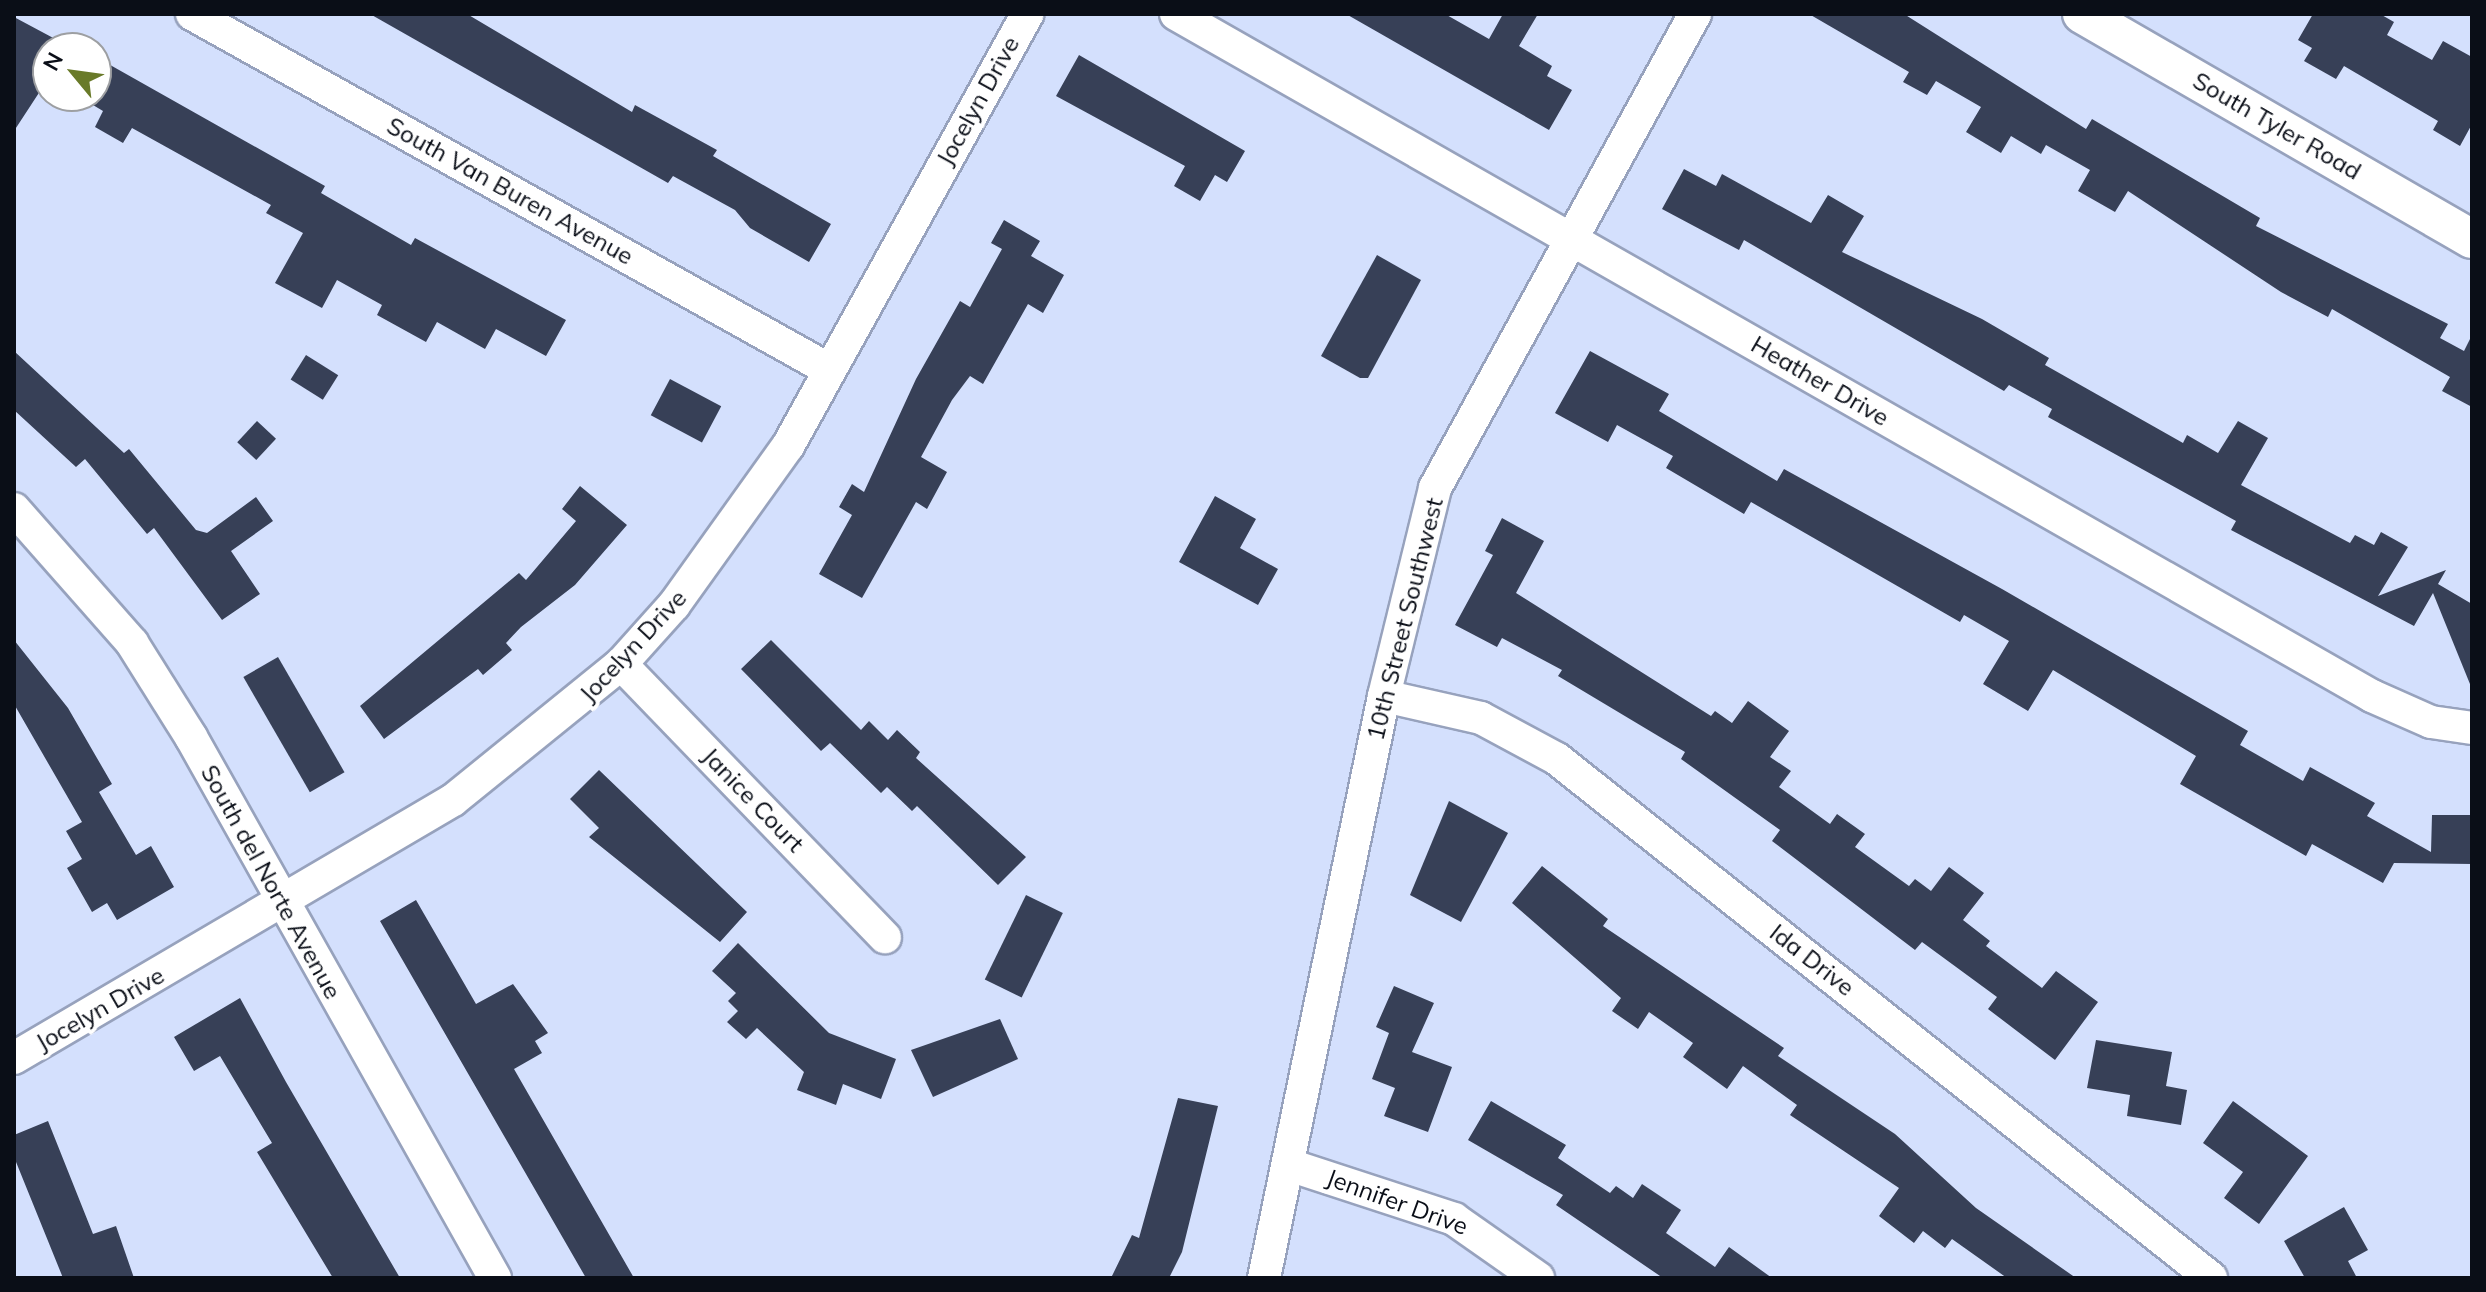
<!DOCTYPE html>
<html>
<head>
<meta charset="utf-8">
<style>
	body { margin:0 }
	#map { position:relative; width:2486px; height:1292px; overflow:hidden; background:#d4e0fd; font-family:Mulish,sans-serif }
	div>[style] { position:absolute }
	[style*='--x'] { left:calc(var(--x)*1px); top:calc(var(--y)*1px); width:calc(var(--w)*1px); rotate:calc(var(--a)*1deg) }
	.building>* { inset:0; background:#374057; transform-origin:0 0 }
	.roads { filter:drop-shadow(2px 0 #97a2bd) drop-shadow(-2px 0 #97a2bd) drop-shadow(0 2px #97a2bd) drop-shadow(0 -2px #97a2bd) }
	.minor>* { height:32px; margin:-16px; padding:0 16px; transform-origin:16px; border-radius:16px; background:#fff }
	.tertiary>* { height:38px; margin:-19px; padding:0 19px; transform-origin:19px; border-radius:19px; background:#fff }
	span { translate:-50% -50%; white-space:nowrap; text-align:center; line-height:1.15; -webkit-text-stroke:8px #fff; paint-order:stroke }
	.street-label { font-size:24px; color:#0a0e17 }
	.frame { position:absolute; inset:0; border:16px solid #0a0e17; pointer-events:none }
	.north { position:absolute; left:32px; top:32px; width:80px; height:80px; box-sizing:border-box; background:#fff; border:2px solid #9d9fa2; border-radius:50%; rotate:299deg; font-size:22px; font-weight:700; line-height:32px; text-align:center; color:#0a0e17 }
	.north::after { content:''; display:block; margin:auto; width:28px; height:36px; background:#697a29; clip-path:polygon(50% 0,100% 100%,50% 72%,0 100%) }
</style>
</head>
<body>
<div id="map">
	<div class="building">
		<i style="clip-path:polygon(370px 14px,467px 14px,632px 112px,635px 105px,717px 150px,713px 156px,831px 224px,809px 262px,750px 228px,735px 210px,673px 176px,668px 183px)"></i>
		<i style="clip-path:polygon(1346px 14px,1445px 14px,1489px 39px,1503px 14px,1538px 14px,1519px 46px,1552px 66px,1547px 76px,1572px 90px,1549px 130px)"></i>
		<i style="clip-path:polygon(1809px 14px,1904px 14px,2086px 129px,2092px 119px,2260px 218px,2256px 226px,2448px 324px,2440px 338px,2464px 351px,2472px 335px,2472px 407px,2442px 391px,2450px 377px,2332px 309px,2328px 317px,2281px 292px,2128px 191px,2115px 212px,2078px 191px,2090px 170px,2046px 145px,2041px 154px,2011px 136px,2001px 153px,1966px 132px,1981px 107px,1936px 81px,1927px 95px,1903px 82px,1909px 72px)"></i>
		<i style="clip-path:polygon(2313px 14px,2380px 14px,2394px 22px,2387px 35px,2432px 60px,2443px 41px,2472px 57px,2472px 124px,2460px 146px,2433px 130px,2438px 121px,2344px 66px,2336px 79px,2304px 61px,2312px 48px,2298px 40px)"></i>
		<i style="clip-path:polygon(14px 17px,72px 48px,48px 48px,48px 79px,14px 131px)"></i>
		<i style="clip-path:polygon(1079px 55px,1245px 151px,1227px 182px,1215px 175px,1200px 201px,1174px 186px,1185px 166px,1056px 96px)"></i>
		<i style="clip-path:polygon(96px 57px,325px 186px,321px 193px,411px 245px,415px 238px,566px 320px,546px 356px,496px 329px,485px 349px,437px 322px,426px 342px,377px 315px,382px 305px,337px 280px,322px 308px,275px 283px,303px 233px,266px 213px,271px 205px,132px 128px,123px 143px,95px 127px,103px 111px,78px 96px,96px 96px)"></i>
		<i style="clip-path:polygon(1684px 169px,1716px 186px,1722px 174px,1811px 223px,1828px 195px,1864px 216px,1842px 252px,1982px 319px,2049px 358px,2045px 365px,2183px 443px,2187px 435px,2218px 453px,2238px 421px,2268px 438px,2241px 485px,2350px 543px,2355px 535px,2374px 545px,2381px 532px,2408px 547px,2378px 596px,2446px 570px,2438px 584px,2472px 604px,2472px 689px,2433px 593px,2414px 626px,2231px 530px,2236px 521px,2048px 417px,2052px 409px,2009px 385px,2004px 391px,1744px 240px,1739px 250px,1662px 209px)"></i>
		<i style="clip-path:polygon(1004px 220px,1040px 241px,1031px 256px,1064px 275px,1043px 313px,1028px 304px,983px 384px,970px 376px,952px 400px,921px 457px,947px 472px,927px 509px,916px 502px,862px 598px,819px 574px,852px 515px,839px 507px,852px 484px,864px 492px,916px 379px,960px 301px,970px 307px,1002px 249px,991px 243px)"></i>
		<i style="clip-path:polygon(1377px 255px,1421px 280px,1368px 378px,1360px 378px,1321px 356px)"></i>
		<i style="clip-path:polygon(14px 351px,124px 453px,129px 449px,196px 530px,207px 533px,256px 497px,273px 521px,231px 551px,260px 594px,222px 620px,154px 528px,147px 534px,85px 459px,76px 467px,14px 410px)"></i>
		<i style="clip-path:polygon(1590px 351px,1669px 394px,1659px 411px,1777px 481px,1784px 469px,2002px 589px,2248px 731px,2240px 745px,2303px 781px,2310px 767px,2375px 803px,2367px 816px,2431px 852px,2432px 815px,2472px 815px,2472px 864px,2394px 863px,2383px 883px,2312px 844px,2306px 856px,2180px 784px,2196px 756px,2053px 670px,2028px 711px,1983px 684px,2009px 641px,1964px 615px,1960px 622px,1751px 502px,1744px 514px,1666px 468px,1673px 456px,1617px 425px,1608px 442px,1555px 413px)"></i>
		<i style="left:306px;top:355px;width:38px;height:29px;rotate:32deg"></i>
		<i style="left:670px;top:379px;width:58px;height:41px;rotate:28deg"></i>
		<i style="left:257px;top:421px;width:26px;height:29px;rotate:43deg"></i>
		<i style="clip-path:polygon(580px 486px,627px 525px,575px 585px,521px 627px,506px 643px,512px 650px,483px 675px,478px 669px,384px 739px,360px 706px,519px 573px,526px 580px,576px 521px,562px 509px)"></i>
		<i style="clip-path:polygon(1215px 496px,1256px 519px,1240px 548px,1278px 569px,1258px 605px,1179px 562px)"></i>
		<i style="clip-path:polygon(1502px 518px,1544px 541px,1516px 593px,1711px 716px,1715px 711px,1732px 723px,1748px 701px,1789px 731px,1770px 757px,1791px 771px,1779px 787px,1830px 824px,1837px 814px,1865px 834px,1855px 847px,1909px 886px,1915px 879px,1931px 891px,1949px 867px,1984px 893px,1963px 920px,1990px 941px,1986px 946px,2042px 988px,2056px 971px,2098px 1002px,2055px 1060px,1988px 1009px,1997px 997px,1922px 942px,1915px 950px,1772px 841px,1780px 830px,1681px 759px,1685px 752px,1558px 676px,1562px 670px,1502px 638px,1497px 647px,1455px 625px,1493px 555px,1485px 551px)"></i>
		<i style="clip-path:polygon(14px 640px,68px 708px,112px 784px,99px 792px,136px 855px,151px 846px,174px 887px,117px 920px,107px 903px,92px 912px,67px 868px,82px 859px,66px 831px,82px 822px,14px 704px)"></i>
		<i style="clip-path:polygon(771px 640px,861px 730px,869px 721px,888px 740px,897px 730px,920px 752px,916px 758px,1026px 857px,998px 885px,917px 806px,912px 811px,887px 787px,881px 793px,830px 743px,821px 751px,741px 669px)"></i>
		<i style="left:278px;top:657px;width:133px;height:40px;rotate:60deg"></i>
		<i style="clip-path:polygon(599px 770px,747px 912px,720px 942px,589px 837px,599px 828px,570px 799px)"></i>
		<i style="clip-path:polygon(1449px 801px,1508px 833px,1461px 922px,1410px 895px)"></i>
		<i style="clip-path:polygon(1542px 866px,1608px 919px,1603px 926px,1784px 1048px,1778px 1056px,1895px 1134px,1976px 1208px,2076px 1278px,2007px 1278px,1952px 1239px,1945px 1248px,1923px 1231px,1914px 1243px,1879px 1216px,1899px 1188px,1790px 1115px,1797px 1105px,1743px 1066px,1727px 1089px,1683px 1057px,1693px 1043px,1649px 1012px,1638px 1029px,1612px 1011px,1621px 998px,1512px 903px)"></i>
		<i style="left:1026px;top:895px;width:41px;height:94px;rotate:26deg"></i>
		<i style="clip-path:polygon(416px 900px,476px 1004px,513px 984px,548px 1033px,535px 1041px,542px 1053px,514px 1069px,634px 1278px,586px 1278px,380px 921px)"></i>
		<i style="clip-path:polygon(738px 943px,829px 1033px,896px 1059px,881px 1099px,843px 1084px,836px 1105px,797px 1090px,804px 1072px,757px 1028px,746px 1039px,727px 1022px,738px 1011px,728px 1001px,736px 993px,712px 971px)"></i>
		<i style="clip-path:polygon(1394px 986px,1434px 1003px,1412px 1052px,1452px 1067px,1428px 1132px,1384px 1116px,1395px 1088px,1372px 1079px,1389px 1033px,1376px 1027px)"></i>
		<i style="clip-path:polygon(240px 998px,286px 1082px,400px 1278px,333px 1278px,257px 1152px,272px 1143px,220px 1056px,194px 1071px,174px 1037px)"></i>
		<i style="clip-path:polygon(1000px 1019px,1018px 1059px,933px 1097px,911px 1050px)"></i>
		<i style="clip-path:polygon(2096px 1040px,2172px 1052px,2166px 1086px,2187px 1090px,2181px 1125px,2127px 1116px,2130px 1095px,2087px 1088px)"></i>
		<i style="clip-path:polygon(1178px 1098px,1218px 1106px,1182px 1252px,1169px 1278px,1111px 1278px,1132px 1235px,1139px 1238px)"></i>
		<i style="clip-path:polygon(1491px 1101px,1566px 1145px,1558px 1158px,1610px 1193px,1616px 1186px,1633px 1198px,1642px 1184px,1681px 1210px,1666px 1233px,1715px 1267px,1729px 1247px,1772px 1278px,1663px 1278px,1556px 1205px,1563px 1195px,1468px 1140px)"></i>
		<i style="clip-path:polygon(2233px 1101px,2308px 1156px,2259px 1224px,2224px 1198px,2243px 1172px,2203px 1143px)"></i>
		<i style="clip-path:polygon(48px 1121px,93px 1234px,116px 1226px,134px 1278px,63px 1278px,14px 1157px,14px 1135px)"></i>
		<i style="clip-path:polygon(2344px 1207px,2368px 1250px,2348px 1261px,2357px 1278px,2305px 1278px,2284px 1241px)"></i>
	</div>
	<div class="roads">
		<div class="minor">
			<i style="--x:192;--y:14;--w:728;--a:29.17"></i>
			<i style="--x:1176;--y:14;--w:1377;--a:29.69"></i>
			<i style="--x:2372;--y:696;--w:64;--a:23.8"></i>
			<i style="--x:2431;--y:722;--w:41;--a:8.3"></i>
			<i style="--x:14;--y:509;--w:179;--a:48.6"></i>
			<i style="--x:132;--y:643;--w:111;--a:57.9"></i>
			<i style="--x:191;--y:737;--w:621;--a:60.67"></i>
			<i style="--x:621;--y:664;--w:380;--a:46"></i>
			<i style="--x:1384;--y:696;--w:99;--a:12.8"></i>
			<i style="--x:1481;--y:718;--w:86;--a:28.3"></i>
			<i style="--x:1557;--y:759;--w:835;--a:38.43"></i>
			<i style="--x:14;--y:1058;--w:509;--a:-30.44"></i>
			<i style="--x:453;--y:800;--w:216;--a:-39"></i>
			<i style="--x:621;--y:664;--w:79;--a:-48.1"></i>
			<i style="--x:674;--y:605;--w:196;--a:-54.4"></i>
			<i style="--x:788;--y:446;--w:494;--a:-61"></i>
			<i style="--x:1289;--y:1165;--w:174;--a:18.1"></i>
			<i style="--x:1454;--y:1219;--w:103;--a:35.1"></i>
			<i style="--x:1264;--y:1278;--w:594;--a:-78.35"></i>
			<i style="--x:1384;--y:696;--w:214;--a:-76.2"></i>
			<i style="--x:1435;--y:488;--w:541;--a:-61.25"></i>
		</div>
		<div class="tertiary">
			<i style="--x:2082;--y:14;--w:450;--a:30"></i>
		</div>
	</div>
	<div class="street-label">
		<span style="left:978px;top:101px;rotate:-61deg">Jocelyn Drive</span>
		<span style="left:2277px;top:126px;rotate:30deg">South Tyler Road</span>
		<span style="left:510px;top:191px;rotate:29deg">South Van Buren Avenue</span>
		<span style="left:1820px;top:381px;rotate:30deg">Heather Drive</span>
		<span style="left:1405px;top:619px;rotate:-76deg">10th Street Southwest</span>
		<span style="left:633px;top:646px;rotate:-47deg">Jocelyn Drive</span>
		<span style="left:753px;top:800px;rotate:46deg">Janice Court</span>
		<span style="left:271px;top:882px;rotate:61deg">South del Norte Avenue</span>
		<span style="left:1812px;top:960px;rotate:38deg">Ida Drive</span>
		<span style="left:100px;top:1009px;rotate:-30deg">Jocelyn Drive</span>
		<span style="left:1397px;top:1202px;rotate:20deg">Jennifer Drive</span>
	</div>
	<div class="frame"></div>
	<div class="north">N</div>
</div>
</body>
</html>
